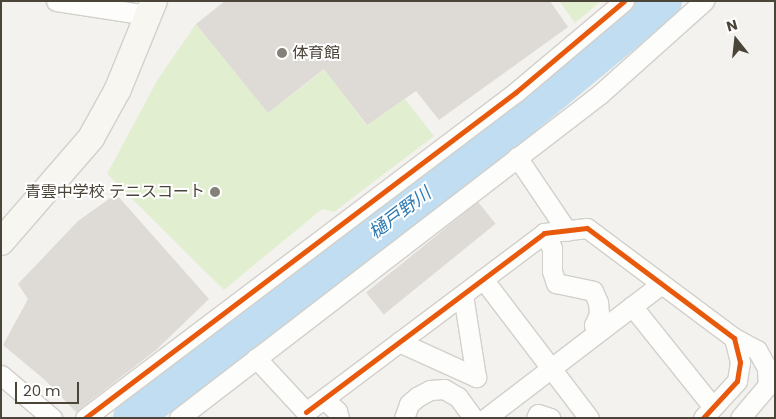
<!DOCTYPE html>
<html>
<head>
<meta charset="utf-8">
<style>
	body { margin:0 }
	#map { position:relative; width:776px; height:419px; overflow:hidden; background:#f4f2ee; font-family:Poppins,"Noto Sans JP",sans-serif }
	div>[style] { position:absolute }
	[style*='--x'] { left:calc(var(--x)*1px); top:calc(var(--y)*1px); width:calc(var(--w)*1px); rotate:calc(var(--a)*1deg) }
	.green>* { inset:0; background:#e1eecf }
	.river>* { height:38px; margin:-19px; padding:0 19px; transform-origin:19px; border-radius:19px; background:#c0ddf1 }
	.building>* { inset:0; background:#dedbd6; transform-origin:0 0 }
	.roads { filter:drop-shadow(1px 0 #d2d0cb) drop-shadow(-1px 0 #d2d0cb) drop-shadow(0 1px #d2d0cb) drop-shadow(0 -1px #d2d0cb) }
	.street>* { height:19px; margin:-9.5px; padding:0 9.5px; transform-origin:9.5px; border-radius:9.5px; background:#fdfdfc }
	.secondary>* { height:26px; margin:-13px; padding:0 13px; transform-origin:13px; border-radius:13px; background:#f7f6f1 }
	.cycleway>* { height:5px; margin:-2.5px; padding:0 2.5px; transform-origin:2.5px; border-radius:2.5px; background:#e8590c }
	.dots>* { width:14px; height:14px; translate:-50% -50%; box-sizing:border-box; border:2px solid #fff; border-radius:50% }
	span { translate:-50% -50%; white-space:nowrap; text-align:center; line-height:1.15; -webkit-text-stroke:4px #fff; paint-order:stroke }
	.poi-label { font-size:16px; color:#4b4439 }
	.left { translate:0 -50%; text-align:left }
	.right { translate:-100% -50%; text-align:right }
	.water-label { font-size:18px; color:#2e7ab2; font-style:italic }
	.frame { position:absolute; inset:0; border:2px solid #4b4439; pointer-events:none }
	.north { position:absolute; left:711px; top:15px; width:50px; height:50px; -webkit-text-stroke:4px #fff; paint-order:stroke; rotate:344deg; font-size:14px; font-weight:700; line-height:20px; text-align:center; color:#4b4439 }
	.north::after { content:''; display:block; margin:auto; width:18px; height:22px; background:#4b4439; clip-path:polygon(50% 0,100% 100%,50% 72%,0 100%) }
	.scale { position:absolute; left:15px; top:382px; width:64px; height:22px; box-sizing:border-box; border:2px solid #4b4439; border-top:0; padding-left:6px; font-size:15px; line-height:18px; white-space:nowrap; color:#4b4439; -webkit-text-stroke:4px #fff; paint-order:stroke }
</style>
</head>
<body>
<div id="map">
	<div class="green">
		<i style="clip-path:polygon(559px 1px,601px 1px,575px 23px)"></i>
		<i style="clip-path:polygon(196px 24px,268px 113px,325px 69px,366px 125px,405px 99px,434px 136px,334px 212px,322px 209px,224px 290px,107px 174px,158px 79px)"></i>
	</div>
	<div class="river">
		<i style="--x:132;--y:418;--w:449;--a:-37.4"></i>
		<i style="--x:489;--y:145;--w:226;--a:-39.6"></i>
	</div>
	<div class="building">
		<i style="clip-path:polygon(225px 1px,550px 1px,568px 27px,439px 120px,416px 91px,367px 125px,324px 69px,268px 113px,196px 24px)"></i>
		<i style="clip-path:polygon(116px 194px,209px 299px,156px 350px,76px 412px,45px 380px,3px 345px,28px 299px,18px 284px,78px 221px)"></i>
		<i style="left:478px;top:202px;width:28px;height:144px;rotate:51deg"></i>
	</div>
	<div class="roads">
		<div class="street">
			<i style="--x:56;--y:1;--w:93;--a:8.7"></i>
			<i style="--x:517;--y:157;--w:89;--a:56"></i>
			<i style="--x:544;--y:233;--w:17;--a:62"></i>
			<i style="--x:552;--y:248;--w:23;--a:90"></i>
			<i style="--x:552;--y:271;--w:13;--a:72"></i>
			<i style="--x:556;--y:283;--w:38;--a:12"></i>
			<i style="--x:593;--y:291;--w:12;--a:66"></i>
			<i style="--x:598;--y:302;--w:12;--a:85"></i>
			<i style="--x:599;--y:314;--w:12;--a:114"></i>
			<i style="--x:594;--y:325;--w:8;--a:60"></i>
			<i style="--x:483;--y:279;--w:175;--a:52.7"></i>
			<i style="--x:632;--y:306;--w:129;--a:51.3"></i>
			<i style="--x:734;--y:338;--w:26;--a:28"></i>
			<i style="--x:757;--y:350;--w:21;--a:61"></i>
			<i style="--x:767;--y:368;--w:17;--a:87"></i>
			<i style="--x:768;--y:385;--w:43;--a:130.3"></i>
			<i style="--x:399;--y:342;--w:85;--a:24.4"></i>
			<i style="--x:476;--y:377;--w:83;--a:-99"></i>
			<i style="--x:256;--y:358;--w:74;--a:47.2"></i>
			<i style="--x:306;--y:412;--w:6;--a:81"></i>
			<i style="--x:1;--y:375;--w:67;--a:40.1"></i>
			<i style="--x:324;--y:399;--w:18;--a:43"></i>
			<i style="--x:337;--y:411;--w:7;--a:74"></i>
			<i style="--x:306;--y:412;--w:298;--a:-36.9"></i>
			<i style="--x:544;--y:233;--w:43;--a:-6.6"></i>
			<i style="--x:587;--y:228;--w:184;--a:36.8"></i>
			<i style="--x:734;--y:338;--w:25;--a:76"></i>
			<i style="--x:740;--y:362;--w:19;--a:99"></i>
			<i style="--x:737;--y:381;--w:50;--a:132.6"></i>
			<i style="--x:85;--y:418;--w:540;--a:-37.1"></i>
			<i style="--x:516;--y:92;--w:141;--a:-40.1"></i>
			<i style="--x:179;--y:418;--w:531;--a:-37.58"></i>
			<i style="--x:600;--y:94;--w:140;--a:-41.8"></i>
			<i style="--x:404;--y:418;--w:15;--a:-70"></i>
			<i style="--x:409;--y:404;--w:11;--a:-41"></i>
			<i style="--x:417;--y:397;--w:15;--a:-28"></i>
			<i style="--x:430;--y:390;--w:14;--a:-4"></i>
			<i style="--x:444;--y:389;--w:16;--a:30"></i>
			<i style="--x:458;--y:397;--w:26;--a:54"></i>
			<i style="--x:486;--y:418;--w:220;--a:-37.4"></i>
			<i style="--x:536;--y:418;--w:4;--a:-63"></i>
			<i style="--x:538;--y:414;--w:13;--a:18"></i>
		</div>
		<div class="secondary">
			<i style="--x:1;--y:242;--w:138;--a:-49.1"></i>
			<i style="--x:91;--y:138;--w:56;--a:-61.1"></i>
			<i style="--x:118;--y:89;--w:95;--a:-67.8"></i>
		</div>
	</div>
	<div class="cycleway">
		<i style="--x:306;--y:412;--w:298;--a:-36.9"></i>
		<i style="--x:544;--y:233;--w:43;--a:-6.6"></i>
		<i style="--x:587;--y:228;--w:184;--a:36.8"></i>
		<i style="--x:734;--y:338;--w:25;--a:76"></i>
		<i style="--x:740;--y:362;--w:19;--a:99"></i>
		<i style="--x:737;--y:381;--w:50;--a:132.6"></i>
		<i style="--x:85;--y:418;--w:540;--a:-37.1"></i>
		<i style="--x:516;--y:92;--w:141;--a:-40.1"></i>
	</div>
	<div class="dots">
		<i style="left:282px;top:53px;background:#868178"></i>
		<i style="left:215px;top:192px;background:#868178"></i>
	</div>
	<div class="poi-label">
		<span class="left" style="left:292px;top:53px">体育館</span>
		<span class="right" style="left:205px;top:192px">青雲中学校 テニスコート</span>
	</div>
	<div class="water-label">
		<span style="left:400px;top:213px;rotate:-37deg">樋戸野川</span>
	</div>
	<div class="frame"></div>
	<div class="north">N</div>
	<div class="scale">20 m</div>
</div>
</body>
</html>
